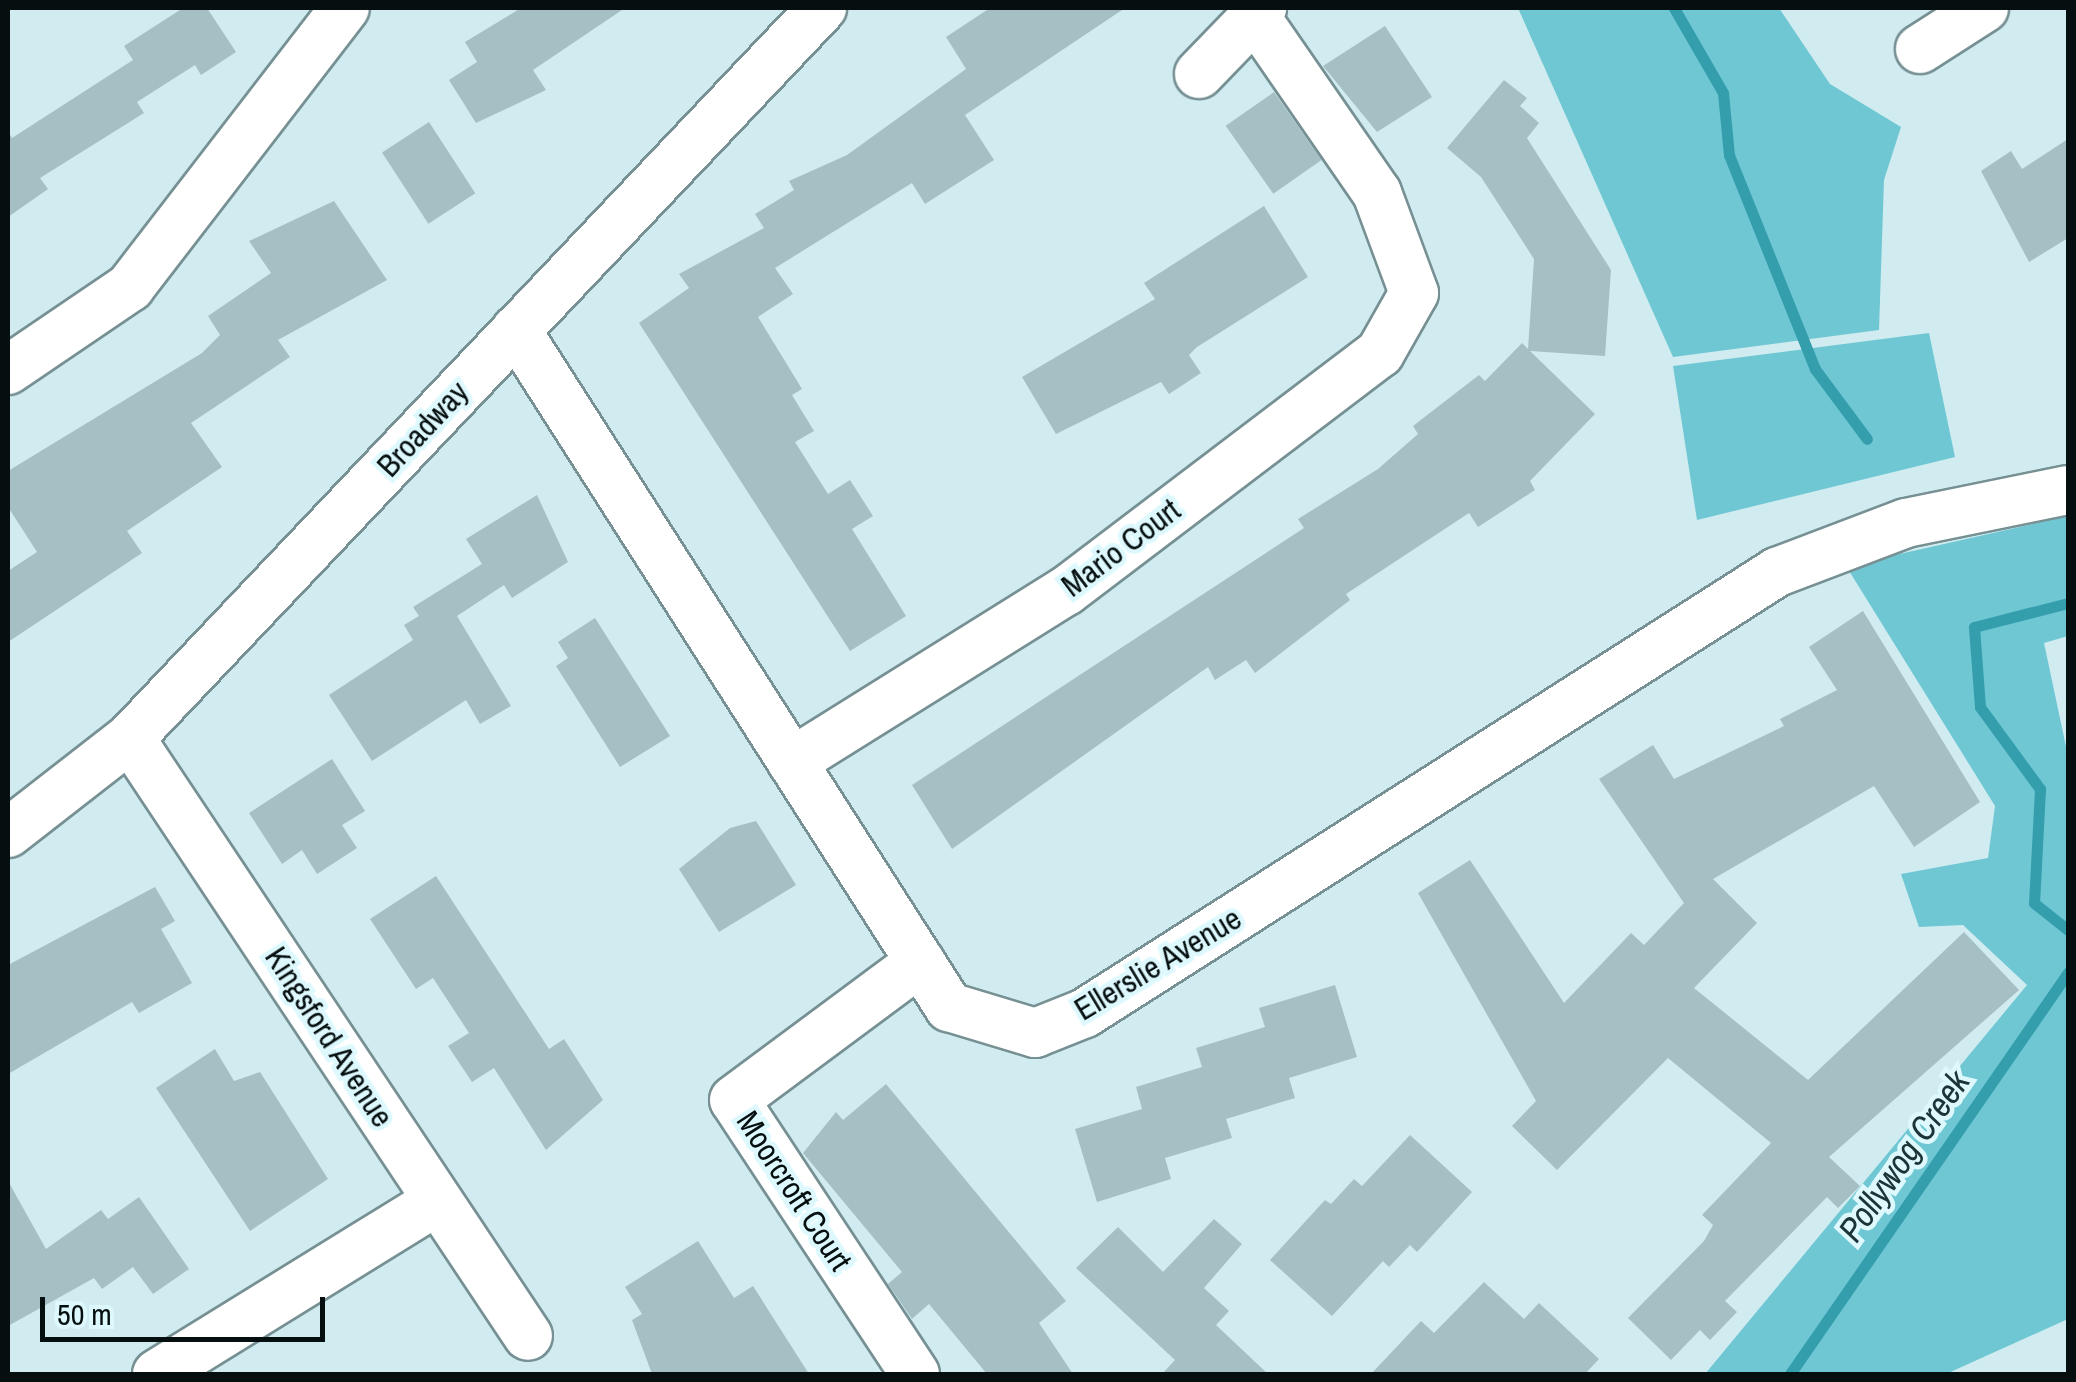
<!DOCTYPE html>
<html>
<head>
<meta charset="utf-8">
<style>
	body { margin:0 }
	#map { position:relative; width:2076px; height:1382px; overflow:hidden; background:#d1ecf0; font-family:"Archivo Narrow",sans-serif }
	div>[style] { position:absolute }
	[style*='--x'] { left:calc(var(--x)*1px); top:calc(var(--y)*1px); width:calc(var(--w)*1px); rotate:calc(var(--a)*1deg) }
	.green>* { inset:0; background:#6fc7d4 }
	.stream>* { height:11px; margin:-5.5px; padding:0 5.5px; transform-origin:5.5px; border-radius:5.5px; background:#349eac }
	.building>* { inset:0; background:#a5c0c4; transform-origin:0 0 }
	.roads { filter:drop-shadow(2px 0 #769093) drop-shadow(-2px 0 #769093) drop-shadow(0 2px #769093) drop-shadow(0 -2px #769093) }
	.minor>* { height:48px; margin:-24px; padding:0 24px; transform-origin:24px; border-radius:24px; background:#fff }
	span { translate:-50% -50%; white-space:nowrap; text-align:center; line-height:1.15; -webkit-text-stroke:9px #def9fe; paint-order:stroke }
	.street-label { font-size:32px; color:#060f10 }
	.water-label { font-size:35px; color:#1d3437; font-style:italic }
	.frame { position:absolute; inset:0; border:10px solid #060f10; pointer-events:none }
	.scale { position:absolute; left:40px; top:1297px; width:285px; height:45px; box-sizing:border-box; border:5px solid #060f10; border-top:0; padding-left:12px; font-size:30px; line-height:35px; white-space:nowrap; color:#060f10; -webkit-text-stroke:8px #def9fe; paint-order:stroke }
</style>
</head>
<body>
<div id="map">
	<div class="green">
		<i style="clip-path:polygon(1518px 8px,1779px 8px,1830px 84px,1901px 127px,1884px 180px,1879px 330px,1673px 357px)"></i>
		<i style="clip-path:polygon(1929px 333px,1955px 457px,1697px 520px,1673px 366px)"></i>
		<i style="clip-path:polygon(2068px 516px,2068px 636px,2044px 643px,2068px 756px,2068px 1319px,1946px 1374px,1705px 1374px,2027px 985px,1963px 925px,1919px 927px,1901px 874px,1988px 858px,1995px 806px,1846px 566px)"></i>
	</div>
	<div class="stream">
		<i style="--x:1674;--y:8;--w:98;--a:60"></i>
		<i style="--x:1723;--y:93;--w:62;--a:84.5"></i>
		<i style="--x:1729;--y:155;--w:231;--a:68.1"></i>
		<i style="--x:1815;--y:369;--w:87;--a:53.4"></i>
		<i style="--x:2068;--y:603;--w:97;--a:165.7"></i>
		<i style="--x:1974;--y:627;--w:80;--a:85.7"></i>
		<i style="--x:1980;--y:707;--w:102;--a:53.8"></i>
		<i style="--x:2040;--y:789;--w:114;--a:93"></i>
		<i style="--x:2034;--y:903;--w:43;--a:38.5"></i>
		<i style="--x:1790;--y:1374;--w:489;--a:-55.3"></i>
	</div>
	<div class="building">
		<i style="clip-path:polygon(183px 8px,207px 8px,236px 52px,201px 75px,195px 65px,137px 102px,144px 113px,40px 178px,48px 189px,8px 217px,8px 132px,12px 138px,133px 60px,124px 46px)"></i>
		<i style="clip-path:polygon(521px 8px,625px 8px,533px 70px,546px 90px,476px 123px,449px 80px,477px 62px,465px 42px)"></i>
		<i style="clip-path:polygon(990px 8px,1125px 8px,965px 115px,994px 160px,925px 204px,912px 183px,775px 268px,793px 294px,758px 317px,802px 389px,792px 395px,814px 431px,795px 442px,828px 494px,850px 480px,873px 516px,852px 529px,906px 616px,850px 651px,639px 323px,689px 288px,679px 274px,764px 228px,755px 214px,794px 190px,789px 181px,847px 155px,966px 69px,946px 37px)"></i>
		<i style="clip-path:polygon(1385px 26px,1432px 97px,1377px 132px,1323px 66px)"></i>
		<i style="clip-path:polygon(1504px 80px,1527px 98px,1520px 106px,1539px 123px,1527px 138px,1611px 270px,1605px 356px,1530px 351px,1595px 414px,1530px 481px,1535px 490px,1478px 527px,1469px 513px,1346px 594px,1350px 600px,1255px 673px,1246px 660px,1215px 680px,1208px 667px,952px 849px,912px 785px,1304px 528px,1298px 519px,1378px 469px,1418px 434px,1413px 426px,1479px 375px,1485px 381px,1522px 343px,1528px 349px,1534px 259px,1481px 177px,1447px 148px)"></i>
		<i style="left:1274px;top:92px;width:83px;height:59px;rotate:55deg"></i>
		<i style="left:429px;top:122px;width:85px;height:56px;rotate:57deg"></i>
		<i style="clip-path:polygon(2068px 139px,2068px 238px,2029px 262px,1981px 171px,2011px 151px,2022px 169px)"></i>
		<i style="clip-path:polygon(334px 201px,387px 280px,278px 340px,290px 357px,191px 423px,222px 467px,127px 531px,142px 553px,8px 642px,8px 571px,37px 552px,8px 507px,8px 471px,202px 353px,220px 335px,208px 316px,271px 273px,249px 241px)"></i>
		<i style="clip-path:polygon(1264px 206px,1308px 277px,1197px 347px,1189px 355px,1201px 373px,1169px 394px,1161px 382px,1056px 434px,1022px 377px,1155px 299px,1144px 283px)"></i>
		<i style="clip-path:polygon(537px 495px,568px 562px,512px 598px,504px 585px,457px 616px,511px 706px,480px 724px,466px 700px,372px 761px,329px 695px,413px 640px,404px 625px,419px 616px,413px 607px,482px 564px,466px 539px)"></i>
		<i style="clip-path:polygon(1863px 611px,1980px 802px,1914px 847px,1874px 786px,1713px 879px,1757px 923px,1694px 988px,1808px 1080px,1964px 932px,2019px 990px,1829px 1157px,1860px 1186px,1838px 1208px,1827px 1197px,1725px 1301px,1737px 1312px,1710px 1340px,1700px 1330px,1671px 1360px,1628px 1318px,1704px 1241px,1713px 1225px,1702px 1215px,1771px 1143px,1668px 1058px,1557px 1170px,1512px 1126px,1536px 1101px,1418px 893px,1470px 860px,1564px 1003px,1631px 933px,1644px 945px,1684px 903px,1599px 779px,1653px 745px,1674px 779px,1784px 726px,1780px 719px,1837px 690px,1809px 647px)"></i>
		<i style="clip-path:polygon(595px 618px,670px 736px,620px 767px,556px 666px,568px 658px,558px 642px)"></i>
		<i style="clip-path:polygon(332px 759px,365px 811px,342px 825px,357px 848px,317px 874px,302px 850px,282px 864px,249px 813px)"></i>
		<i style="clip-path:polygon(756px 821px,796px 885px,719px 932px,679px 869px,730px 828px)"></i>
		<i style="clip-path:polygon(436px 876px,549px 1049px,564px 1039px,603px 1100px,546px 1150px,494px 1068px,472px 1082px,448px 1046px,469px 1033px,433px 978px,416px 989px,370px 919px)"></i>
		<i style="clip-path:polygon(155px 887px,175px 921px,161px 929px,192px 983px,139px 1013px,132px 1002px,8px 1074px,8px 965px)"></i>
		<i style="clip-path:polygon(1335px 985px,1357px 1057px,1289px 1078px,1295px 1098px,1226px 1119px,1232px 1138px,1165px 1158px,1171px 1179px,1097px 1202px,1075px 1129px,1142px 1109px,1136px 1087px,1202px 1067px,1196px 1048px,1265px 1027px,1259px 1008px)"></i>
		<i style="clip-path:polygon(215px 1049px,234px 1081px,260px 1072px,328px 1179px,250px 1231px,156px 1088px)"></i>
		<i style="clip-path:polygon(886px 1084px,1066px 1301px,1039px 1323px,1073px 1374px,987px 1374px,929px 1304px,912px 1319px,888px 1284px,902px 1272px,803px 1153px,836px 1112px,843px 1120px)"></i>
		<i style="clip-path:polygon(1410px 1135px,1472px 1192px,1417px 1252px,1410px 1245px,1389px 1267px,1383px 1261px,1332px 1316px,1270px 1260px,1325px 1200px,1331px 1204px,1354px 1179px,1362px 1186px)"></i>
		<i style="clip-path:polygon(8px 1181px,46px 1249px,101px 1210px,108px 1219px,139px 1197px,189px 1269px,153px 1294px,133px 1267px,102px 1289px,94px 1278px,8px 1326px)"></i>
		<i style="clip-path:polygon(1214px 1219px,1242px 1244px,1204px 1288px,1229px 1311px,1216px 1325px,1268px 1374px,1162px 1374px,1175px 1360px,1076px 1268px,1118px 1227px,1163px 1272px)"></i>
		<i style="clip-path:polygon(698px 1241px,734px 1298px,753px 1286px,809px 1374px,652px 1374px,632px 1320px,642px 1314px,625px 1287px)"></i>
		<i style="clip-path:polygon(1484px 1282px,1524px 1319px,1539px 1303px,1599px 1359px,1585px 1374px,1371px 1374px,1421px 1321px,1434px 1333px)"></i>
	</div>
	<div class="roads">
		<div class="minor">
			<i style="--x:1920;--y:49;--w:76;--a:-32.6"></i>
			<i style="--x:1199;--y:74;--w:81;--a:-46"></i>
			<i style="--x:516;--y:330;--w:804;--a:57.4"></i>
			<i style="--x:949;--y:1007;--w:90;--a:16.8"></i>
			<i style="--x:1035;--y:1033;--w:54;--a:-21.8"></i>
			<i style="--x:1085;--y:1013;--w:821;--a:-32.51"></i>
			<i style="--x:1777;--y:572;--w:138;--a:-20.8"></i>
			<i style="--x:1906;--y:523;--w:165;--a:-11.5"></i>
			<i style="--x:8;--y:370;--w:148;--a:-34.2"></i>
			<i style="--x:130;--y:287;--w:352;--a:-52.4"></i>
			<i style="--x:130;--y:738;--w:718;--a:56.35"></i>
			<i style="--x:792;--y:762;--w:323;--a:-32"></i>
			<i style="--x:1066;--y:591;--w:394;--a:-37.2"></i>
			<i style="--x:1380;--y:353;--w:69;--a:-60.5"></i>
			<i style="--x:1414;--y:293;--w:107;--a:-110.3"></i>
			<i style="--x:1377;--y:193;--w:215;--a:-124.6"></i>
			<i style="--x:1255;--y:16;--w:11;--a:-49"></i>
			<i style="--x:8;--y:833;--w:155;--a:-37.9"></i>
			<i style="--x:130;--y:738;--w:1006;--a:-46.53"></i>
			<i style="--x:157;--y:1374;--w:329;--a:-31.7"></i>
			<i style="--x:915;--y:1374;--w:328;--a:-123.4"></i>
			<i style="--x:734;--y:1100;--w:232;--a:-36.6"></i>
		</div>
	</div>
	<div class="street-label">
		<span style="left:423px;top:429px;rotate:-47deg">Broadway</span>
		<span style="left:1121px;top:548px;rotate:-37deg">Mario Court</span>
		<span style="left:1158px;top:964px;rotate:-31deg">Ellerslie Avenue</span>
		<span style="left:329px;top:1037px;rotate:57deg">Kingsford Avenue</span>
		<span style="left:794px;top:1191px;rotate:57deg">Moorcroft Court</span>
	</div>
	<div class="water-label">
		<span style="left:1904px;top:1156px;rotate:-55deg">Pollywog Creek</span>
	</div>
	<div class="frame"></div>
	<div class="scale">50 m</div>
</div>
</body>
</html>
